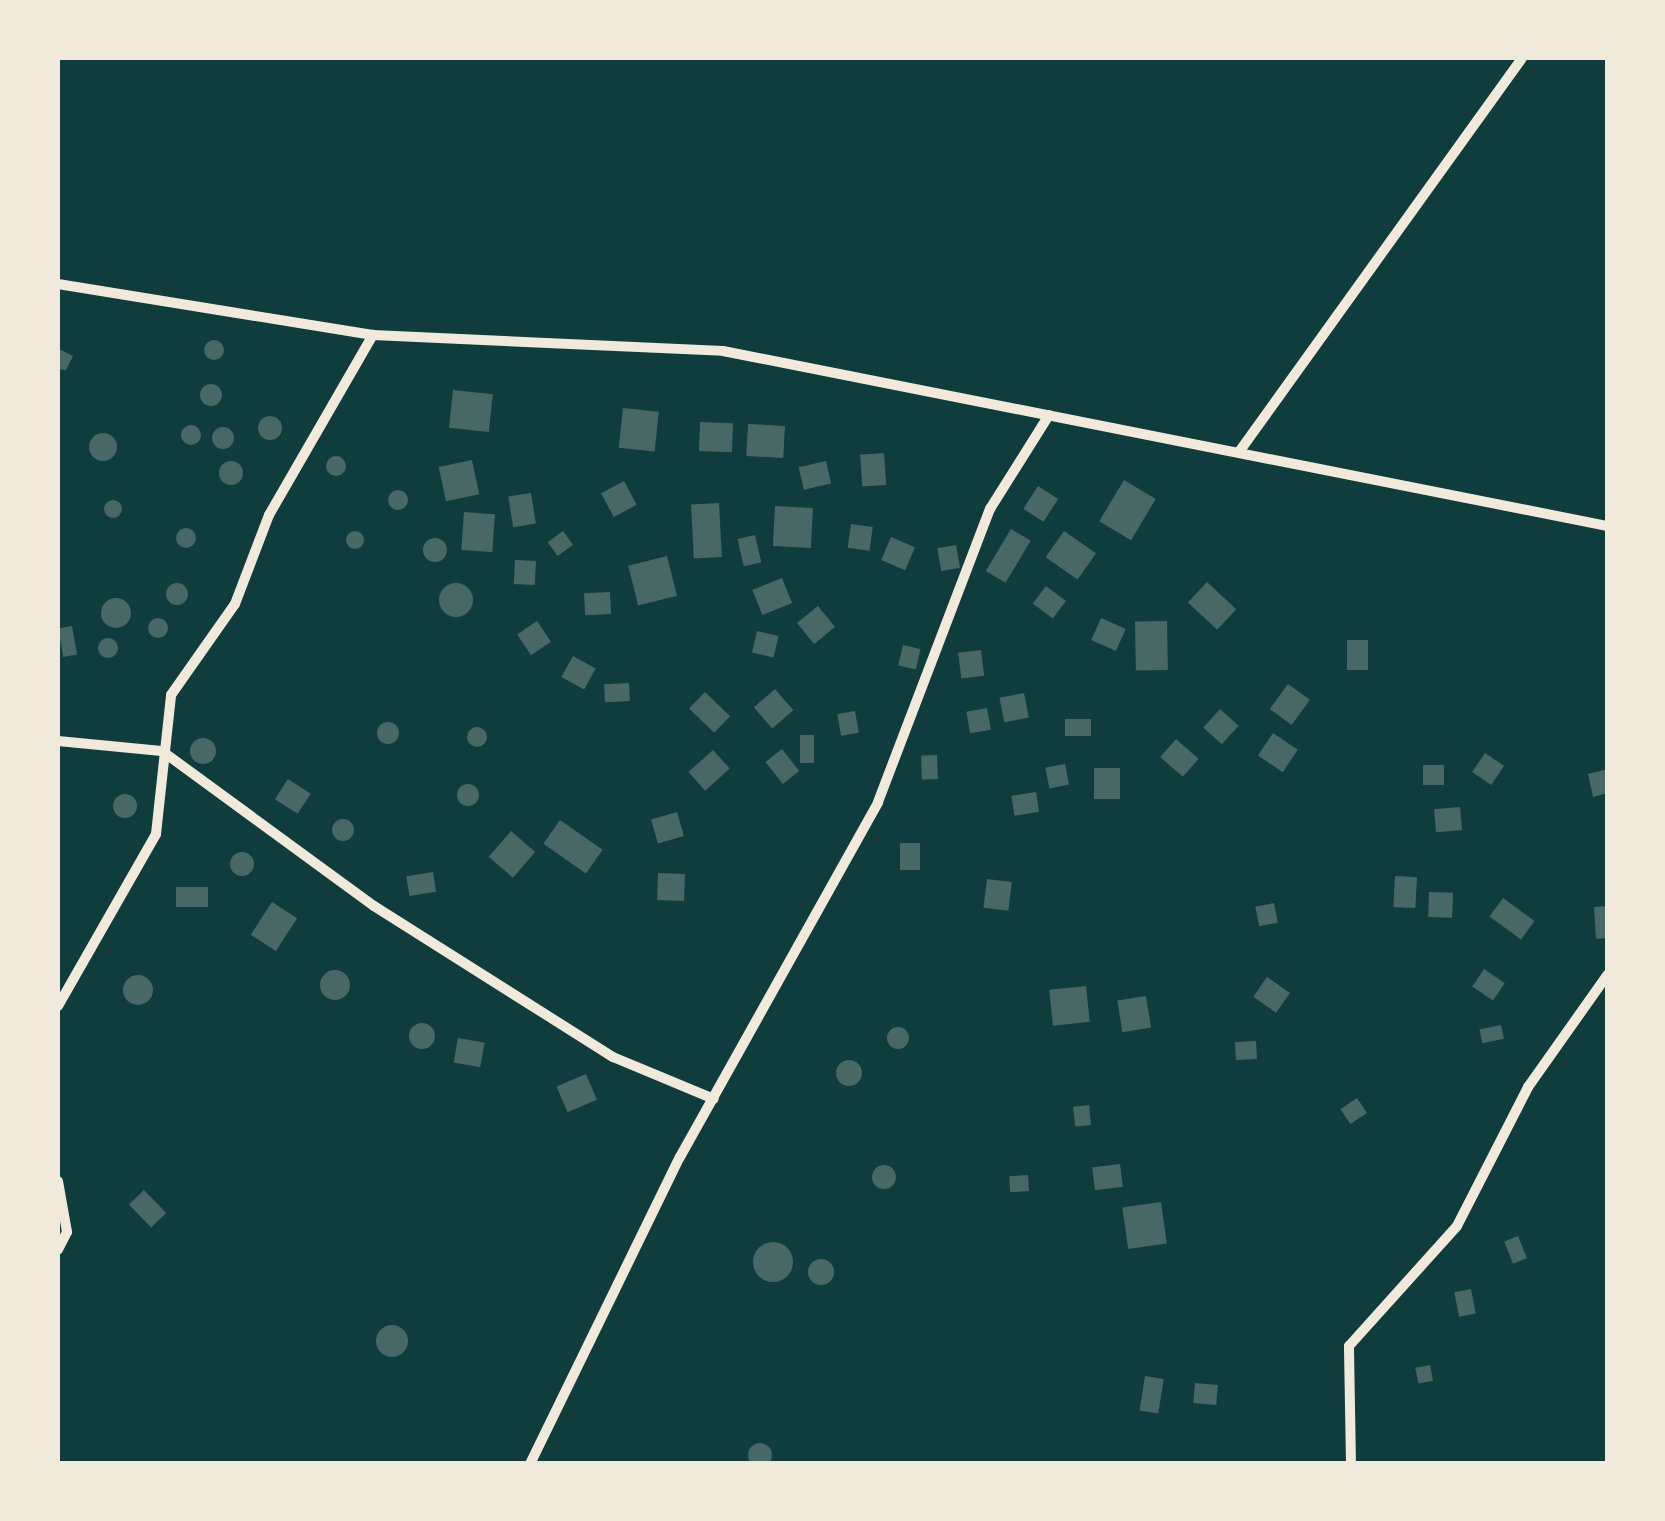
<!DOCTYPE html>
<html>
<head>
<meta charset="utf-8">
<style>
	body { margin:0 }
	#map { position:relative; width:1665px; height:1521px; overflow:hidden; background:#0f3d3e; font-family:"Public Sans",sans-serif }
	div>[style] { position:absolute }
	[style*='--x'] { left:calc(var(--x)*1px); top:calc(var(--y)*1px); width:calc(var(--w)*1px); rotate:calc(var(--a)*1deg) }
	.building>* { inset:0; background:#486865; transform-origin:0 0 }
	.round { border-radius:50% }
	.minor>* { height:10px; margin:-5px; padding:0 5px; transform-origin:5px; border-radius:5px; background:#f1e9da }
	span { translate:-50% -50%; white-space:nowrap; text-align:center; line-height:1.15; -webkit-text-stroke:10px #f1e9da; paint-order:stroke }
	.frame { position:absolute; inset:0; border:60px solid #f1e9da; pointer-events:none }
</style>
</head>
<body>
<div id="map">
	<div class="building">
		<i class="round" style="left:204px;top:340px;width:20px;height:20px"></i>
		<i style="clip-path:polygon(59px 349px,73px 356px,66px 370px,58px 369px)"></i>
		<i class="round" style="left:200px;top:384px;width:22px;height:22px"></i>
		<i style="left:453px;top:390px;width:40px;height:38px;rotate:6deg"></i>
		<i style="left:623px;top:408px;width:36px;height:40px;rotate:6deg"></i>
		<i class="round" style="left:258px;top:416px;width:24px;height:24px"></i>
		<i style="left:700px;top:422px;width:33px;height:29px;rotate:2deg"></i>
		<i style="left:748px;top:424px;width:37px;height:32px;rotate:3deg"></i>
		<i class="round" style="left:181px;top:425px;width:20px;height:20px"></i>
		<i class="round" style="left:212px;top:427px;width:22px;height:22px"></i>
		<i class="round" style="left:89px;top:433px;width:28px;height:28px"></i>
		<i style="left:884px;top:453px;width:32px;height:24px;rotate:86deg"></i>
		<i class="round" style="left:326px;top:456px;width:20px;height:20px"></i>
		<i style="left:472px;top:460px;width:35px;height:34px;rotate:78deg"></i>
		<i class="round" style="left:219px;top:461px;width:24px;height:24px"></i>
		<i style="left:826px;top:461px;width:23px;height:28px;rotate:77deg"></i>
		<i style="left:1124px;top:480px;width:37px;height:48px;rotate:31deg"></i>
		<i style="left:624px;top:481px;width:27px;height:26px;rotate:62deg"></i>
		<i style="left:1038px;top:486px;width:24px;height:27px;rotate:33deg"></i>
		<i class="round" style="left:388px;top:490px;width:20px;height:20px"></i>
		<i style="left:531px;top:493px;width:31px;height:23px;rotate:81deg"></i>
		<i class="round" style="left:104px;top:500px;width:18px;height:18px"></i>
		<i style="left:719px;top:503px;width:54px;height:28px;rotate:87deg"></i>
		<i style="left:775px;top:506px;width:38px;height:40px;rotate:3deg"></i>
		<i style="left:464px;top:512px;width:31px;height:38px;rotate:4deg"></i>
		<i style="left:851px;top:524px;width:22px;height:24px;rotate:8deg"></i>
		<i class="round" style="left:176px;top:528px;width:20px;height:20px"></i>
		<i style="left:1011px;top:529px;width:23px;height:49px;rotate:31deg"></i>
		<i class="round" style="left:346px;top:531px;width:18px;height:18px"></i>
		<i style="left:563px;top:531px;width:17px;height:19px;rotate:54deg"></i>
		<i style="left:1064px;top:531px;width:39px;height:32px;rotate:35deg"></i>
		<i style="left:755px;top:535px;width:28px;height:18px;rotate:77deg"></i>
		<i style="left:891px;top:537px;width:26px;height:25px;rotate:23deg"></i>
		<i class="round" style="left:423px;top:538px;width:24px;height:24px"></i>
		<i style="left:956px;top:545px;width:23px;height:19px;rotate:80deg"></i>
		<i style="left:667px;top:556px;width:41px;height:40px;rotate:76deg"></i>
		<i style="left:515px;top:560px;width:21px;height:24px;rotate:3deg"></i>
		<i style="left:782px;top:578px;width:27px;height:32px;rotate:68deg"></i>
		<i style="left:1207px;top:582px;width:40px;height:28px;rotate:43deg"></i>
		<i class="round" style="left:166px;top:583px;width:22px;height:22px"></i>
		<i class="round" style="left:439px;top:583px;width:34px;height:34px"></i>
		<i style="left:1046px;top:586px;width:25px;height:22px;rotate:37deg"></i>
		<i style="left:610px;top:592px;width:22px;height:26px;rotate:87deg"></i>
		<i class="round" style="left:101px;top:598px;width:30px;height:30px"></i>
		<i style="left:818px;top:606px;width:27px;height:27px;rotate:51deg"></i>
		<i style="left:1101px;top:618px;width:27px;height:24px;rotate:24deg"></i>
		<i class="round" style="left:148px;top:618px;width:20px;height:20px"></i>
		<i style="left:537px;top:621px;width:25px;height:24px;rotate:56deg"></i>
		<i style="left:1167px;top:621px;width:49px;height:32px;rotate:89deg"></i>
		<i style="left:72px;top:626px;width:29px;height:14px;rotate:80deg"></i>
		<i style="left:757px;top:631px;width:22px;height:22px;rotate:13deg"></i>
		<i class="round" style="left:98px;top:638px;width:20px;height:20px"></i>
		<i style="left:1347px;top:640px;width:21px;height:30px"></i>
		<i style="left:903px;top:645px;width:18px;height:21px;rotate:13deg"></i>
		<i style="left:981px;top:650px;width:26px;height:23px;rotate:83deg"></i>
		<i style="left:573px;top:656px;width:26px;height:24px;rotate:29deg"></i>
		<i style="left:629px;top:683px;width:18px;height:25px;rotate:87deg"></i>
		<i style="left:1288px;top:684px;width:27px;height:31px;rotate:36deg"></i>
		<i style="left:775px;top:689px;width:28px;height:28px;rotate:49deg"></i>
		<i style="left:705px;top:692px;width:35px;height:23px;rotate:44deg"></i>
		<i style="left:1024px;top:693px;width:25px;height:25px;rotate:79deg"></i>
		<i style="left:987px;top:708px;width:22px;height:21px;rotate:80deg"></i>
		<i style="left:1220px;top:709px;width:25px;height:25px;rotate:42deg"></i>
		<i style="left:855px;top:711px;width:22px;height:18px;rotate:80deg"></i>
		<i style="left:1091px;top:719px;width:17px;height:26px;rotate:90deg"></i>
		<i class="round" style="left:377px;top:722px;width:22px;height:22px"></i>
		<i class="round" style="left:467px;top:727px;width:20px;height:20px"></i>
		<i style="left:1273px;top:733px;width:30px;height:27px;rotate:34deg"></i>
		<i style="left:800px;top:735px;width:14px;height:28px"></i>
		<i class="round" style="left:190px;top:738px;width:26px;height:26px"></i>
		<i style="left:1176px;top:739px;width:30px;height:24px;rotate:41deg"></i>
		<i style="left:782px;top:749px;width:28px;height:21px;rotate:52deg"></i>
		<i style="left:713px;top:750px;width:25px;height:33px;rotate:48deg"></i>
		<i style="left:1485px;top:753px;width:23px;height:23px;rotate:34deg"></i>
		<i style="left:937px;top:755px;width:24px;height:16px;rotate:88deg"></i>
		<i style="left:1065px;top:764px;width:21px;height:20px;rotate:79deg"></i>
		<i style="left:1423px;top:765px;width:21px;height:20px"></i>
		<i style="left:1094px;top:768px;width:26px;height:31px"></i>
		<i style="clip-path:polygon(1608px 769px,1608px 793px,1593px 797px,1588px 774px)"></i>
		<i style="left:288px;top:779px;width:27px;height:24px;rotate:33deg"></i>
		<i class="round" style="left:457px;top:784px;width:22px;height:22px"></i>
		<i style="left:1036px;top:792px;width:20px;height:25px;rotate:81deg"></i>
		<i class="round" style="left:113px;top:794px;width:24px;height:24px"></i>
		<i style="left:1460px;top:807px;width:23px;height:26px;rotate:85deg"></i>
		<i style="left:677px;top:812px;width:25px;height:27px;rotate:74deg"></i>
		<i class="round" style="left:332px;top:819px;width:22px;height:22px"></i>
		<i style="left:560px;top:820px;width:52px;height:29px;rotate:35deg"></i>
		<i style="left:511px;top:831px;width:32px;height:34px;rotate:41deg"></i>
		<i style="left:900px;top:843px;width:20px;height:27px"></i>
		<i class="round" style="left:230px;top:852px;width:24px;height:24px"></i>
		<i style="left:433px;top:872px;width:20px;height:27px;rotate:81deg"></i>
		<i style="left:658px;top:873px;width:27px;height:27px;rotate:2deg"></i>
		<i style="left:1395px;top:876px;width:22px;height:31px;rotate:3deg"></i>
		<i style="left:987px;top:879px;width:25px;height:29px;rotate:7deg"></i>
		<i style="left:208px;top:887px;width:20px;height:32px;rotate:90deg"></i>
		<i style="left:1429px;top:892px;width:24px;height:25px;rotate:2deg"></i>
		<i style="left:1503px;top:898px;width:39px;height:23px;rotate:36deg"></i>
		<i style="left:272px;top:902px;width:30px;height:39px;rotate:33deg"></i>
		<i style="left:1274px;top:903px;width:20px;height:19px;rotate:79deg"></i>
		<i style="clip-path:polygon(1608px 906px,1608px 938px,1596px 939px,1594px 907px)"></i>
		<i style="left:1484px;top:969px;width:25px;height:21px;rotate:34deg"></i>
		<i class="round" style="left:320px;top:970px;width:30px;height:30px"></i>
		<i class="round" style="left:123px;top:975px;width:30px;height:30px"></i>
		<i style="left:1267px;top:977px;width:28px;height:24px;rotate:35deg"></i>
		<i style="left:1086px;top:986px;width:36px;height:37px;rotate:84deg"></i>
		<i style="left:1146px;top:996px;width:32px;height:29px;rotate:81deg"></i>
		<i class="round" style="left:409px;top:1023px;width:26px;height:26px"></i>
		<i style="left:1501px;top:1025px;width:14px;height:22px;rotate:78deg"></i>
		<i class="round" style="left:887px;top:1027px;width:22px;height:22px"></i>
		<i style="left:458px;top:1038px;width:27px;height:25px;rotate:10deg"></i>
		<i style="left:1256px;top:1041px;width:18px;height:21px;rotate:87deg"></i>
		<i class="round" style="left:836px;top:1060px;width:26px;height:26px"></i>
		<i style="left:586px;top:1074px;width:28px;height:32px;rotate:67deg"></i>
		<i style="left:1357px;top:1098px;width:18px;height:20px;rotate:56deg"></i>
		<i style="left:1089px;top:1105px;width:20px;height:16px;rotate:84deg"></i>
		<i style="left:1120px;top:1164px;width:23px;height:28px;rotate:83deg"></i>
		<i class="round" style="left:872px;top:1165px;width:24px;height:24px"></i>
		<i style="left:1028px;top:1175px;width:16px;height:19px;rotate:86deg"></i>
		<i style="left:144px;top:1190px;width:32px;height:21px;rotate:46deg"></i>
		<i style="left:1161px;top:1202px;width:42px;height:39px;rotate:82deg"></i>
		<i style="left:1518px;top:1236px;width:24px;height:15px;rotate:68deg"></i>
		<i class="round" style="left:753px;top:1242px;width:40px;height:40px"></i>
		<i class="round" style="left:808px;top:1259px;width:26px;height:26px"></i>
		<i style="left:1471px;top:1289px;width:25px;height:17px;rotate:79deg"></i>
		<i class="round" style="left:376px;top:1325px;width:32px;height:32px"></i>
		<i style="left:1430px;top:1365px;width:16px;height:15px;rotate:79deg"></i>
		<i style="left:1145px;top:1376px;width:19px;height:35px;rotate:9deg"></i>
		<i style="left:1195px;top:1383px;width:23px;height:20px;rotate:5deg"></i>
		<i class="round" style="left:748px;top:1443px;width:24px;height:24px"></i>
	</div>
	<div class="minor">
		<i style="--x:58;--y:284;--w:319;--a:9.2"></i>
		<i style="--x:373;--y:335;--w:350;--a:2.6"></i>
		<i style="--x:723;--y:351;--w:902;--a:11.19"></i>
		<i style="--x:1239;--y:452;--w:485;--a:-54.3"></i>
		<i style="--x:58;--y:741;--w:104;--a:5.5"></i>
		<i style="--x:162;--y:751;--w:263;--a:36.2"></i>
		<i style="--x:374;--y:906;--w:283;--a:32.3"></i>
		<i style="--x:613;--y:1057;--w:109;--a:22.6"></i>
		<i style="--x:58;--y:1006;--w:198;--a:-60.3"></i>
		<i style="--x:156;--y:834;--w:140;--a:-83.8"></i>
		<i style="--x:171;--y:695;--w:111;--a:-54.9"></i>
		<i style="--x:235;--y:604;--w:95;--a:-69.1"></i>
		<i style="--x:269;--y:515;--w:208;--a:-60"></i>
		<i style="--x:58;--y:1181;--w:52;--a:80"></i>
		<i style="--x:67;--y:1232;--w:20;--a:117"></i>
		<i style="--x:530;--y:1464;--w:342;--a:-64"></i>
		<i style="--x:680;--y:1157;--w:406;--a:-60.8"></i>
		<i style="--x:878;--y:802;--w:314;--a:-69.1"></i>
		<i style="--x:990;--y:509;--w:111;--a:-57.9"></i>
		<i style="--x:1351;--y:1464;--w:118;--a:-91"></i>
		<i style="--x:1349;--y:1346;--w:161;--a:-48"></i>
		<i style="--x:1457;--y:1226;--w:156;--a:-62.9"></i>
		<i style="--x:1528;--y:1087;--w:138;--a:-54.7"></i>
	</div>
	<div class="frame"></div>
</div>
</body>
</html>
